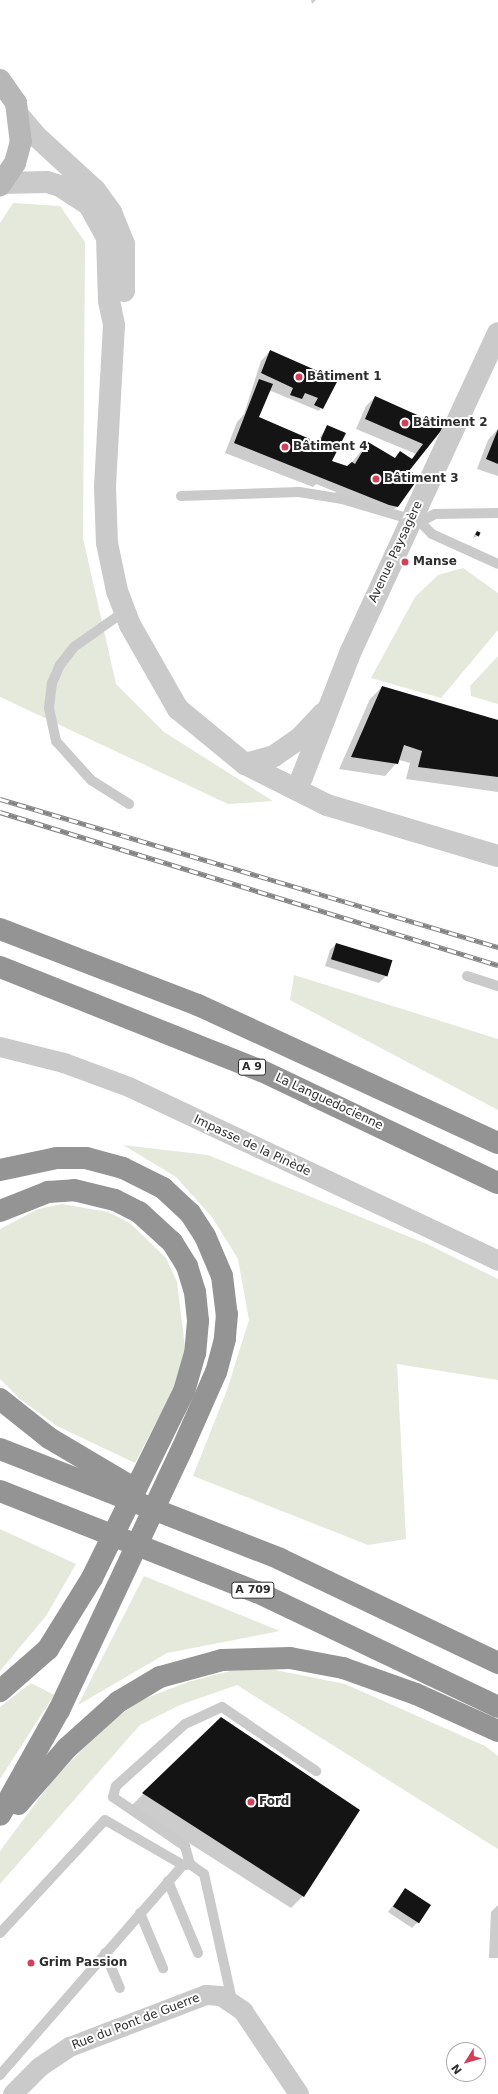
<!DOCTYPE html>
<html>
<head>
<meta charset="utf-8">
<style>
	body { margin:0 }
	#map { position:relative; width:498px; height:2094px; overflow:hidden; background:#fff; font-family:"DejaVu Sans",sans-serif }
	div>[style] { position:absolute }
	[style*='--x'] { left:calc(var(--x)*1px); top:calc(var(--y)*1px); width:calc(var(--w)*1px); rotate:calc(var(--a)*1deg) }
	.green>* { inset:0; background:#e4e9db }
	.shadow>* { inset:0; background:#0003 }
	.building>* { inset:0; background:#141414; transform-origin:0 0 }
	.service>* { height:10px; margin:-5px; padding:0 5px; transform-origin:5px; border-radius:5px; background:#cacaca }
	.minor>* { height:20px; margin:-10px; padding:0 10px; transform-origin:10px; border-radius:10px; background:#cacaca }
	.tertiary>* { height:22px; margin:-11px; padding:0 11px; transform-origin:11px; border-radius:11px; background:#cacaca }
	.secondary>* { height:22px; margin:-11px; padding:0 11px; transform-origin:11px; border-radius:11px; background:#b7b7b7 }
	.motorway>* { height:22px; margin:-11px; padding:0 11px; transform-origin:11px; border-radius:11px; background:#949494 }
	.rail>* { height:4.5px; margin-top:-2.25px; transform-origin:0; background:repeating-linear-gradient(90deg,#fff 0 9px,#828282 0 18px); box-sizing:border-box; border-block:1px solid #828282 }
	.dots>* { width:11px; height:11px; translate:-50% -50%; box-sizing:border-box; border:2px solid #fff; border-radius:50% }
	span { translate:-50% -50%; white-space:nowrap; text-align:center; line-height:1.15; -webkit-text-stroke:4px #fff; paint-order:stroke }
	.shield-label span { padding:1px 3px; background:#fff; border:1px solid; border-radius:3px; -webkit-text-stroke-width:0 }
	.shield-label { font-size:11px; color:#2d2d2d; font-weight:700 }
	.poi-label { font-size:12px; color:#2d2d2d; font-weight:700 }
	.left { translate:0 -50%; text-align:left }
	.street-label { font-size:12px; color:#2d2d2d }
	.north { position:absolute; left:446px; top:2042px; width:40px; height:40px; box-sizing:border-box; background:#fff; border:1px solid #ababab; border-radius:50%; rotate:233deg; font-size:11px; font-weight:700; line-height:16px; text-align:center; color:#2d2d2d }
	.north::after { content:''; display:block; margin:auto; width:14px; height:18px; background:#d2405a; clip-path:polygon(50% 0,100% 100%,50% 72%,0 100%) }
</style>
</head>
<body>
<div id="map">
	<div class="green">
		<i style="clip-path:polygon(13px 203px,60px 206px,85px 242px,83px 538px,116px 684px,164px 732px,273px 801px,228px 804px,0 697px,0 223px)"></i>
		<i style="clip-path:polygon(463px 568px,498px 593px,498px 630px,441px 698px,371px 678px,415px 597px,438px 575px)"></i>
		<i style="clip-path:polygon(498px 656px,498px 704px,471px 696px,470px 686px)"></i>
		<i style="clip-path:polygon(294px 975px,498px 1039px,498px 1110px,290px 1000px)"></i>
		<i style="clip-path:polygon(123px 1145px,208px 1155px,427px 1244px,498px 1279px,498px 1380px,397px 1364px,406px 1539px,368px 1545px,193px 1476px,227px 1390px,249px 1320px,238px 1259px,212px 1217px,176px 1177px)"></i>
		<i style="clip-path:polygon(62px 1204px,108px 1212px,130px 1223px,166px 1258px,177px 1282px,185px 1347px,177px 1382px,135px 1463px,57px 1426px,20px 1399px,0 1379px,0 1229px,38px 1209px)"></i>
		<i style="clip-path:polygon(0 1529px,76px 1564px,46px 1616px,0 1671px)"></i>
		<i style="clip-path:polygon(144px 1576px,280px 1631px,167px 1653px,78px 1705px)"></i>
		<i style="clip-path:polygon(265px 1668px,345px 1684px,485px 1746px,498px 1756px,498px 1849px,237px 1685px,180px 1705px,140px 1725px,0 1884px,0 1851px,52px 1781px,106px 1725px,141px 1700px,188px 1682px,230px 1671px)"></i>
		<i style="clip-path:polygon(31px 1683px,54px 1695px,0 1779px,0 1707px)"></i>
	</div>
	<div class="shadow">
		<i style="clip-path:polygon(311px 0,316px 0,312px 4px)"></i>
		<i style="clip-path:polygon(270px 351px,337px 380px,319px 411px,269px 390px,258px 417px,317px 442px,327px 427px,330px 461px,347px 468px,368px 443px,393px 461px,412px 459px,416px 454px,356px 429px,366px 406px,375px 397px,442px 427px,407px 471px,397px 506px,391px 513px,334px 496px,336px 492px,316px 484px,313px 487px,225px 453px,237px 422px,244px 414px,261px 361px)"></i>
		<i style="clip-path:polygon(497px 430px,498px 431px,498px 476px,477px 469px,488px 440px)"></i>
		<i style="clip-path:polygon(477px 532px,478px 536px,473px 538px,474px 535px)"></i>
		<i style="clip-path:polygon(382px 687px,498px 721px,498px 792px,406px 779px,410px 763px,399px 760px,385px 776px,339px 769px,370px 699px)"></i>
		<i style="clip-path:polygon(336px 944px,386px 976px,379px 983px,325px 966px,330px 950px)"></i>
		<i style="clip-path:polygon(221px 1718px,303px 1896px,291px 1908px,131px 1806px)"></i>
		<i style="clip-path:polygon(405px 1889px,418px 1922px,412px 1928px,388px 1912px)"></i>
		<i style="clip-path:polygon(498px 1905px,498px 1958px,489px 1958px,491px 1912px)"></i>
	</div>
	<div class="building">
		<i style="clip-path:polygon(270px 350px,338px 380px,323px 409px,314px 405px,318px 398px,305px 393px,302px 399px,290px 395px,293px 388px,261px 373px)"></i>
		<i style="clip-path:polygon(259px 379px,273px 384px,259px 417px,319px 443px,327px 425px,346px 433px,332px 461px,347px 466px,352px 462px,355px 464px,368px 442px,395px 458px,400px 451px,412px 459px,423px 444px,365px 419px,375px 396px,444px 427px,409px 471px,420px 476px,398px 507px,389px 505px,234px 443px)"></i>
		<i style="clip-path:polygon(498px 429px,498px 464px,486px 459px)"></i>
		<i style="left:477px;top:531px;width:4px;height:4px;rotate:27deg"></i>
		<i style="clip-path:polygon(382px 686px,498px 720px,498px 777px,418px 767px,422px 751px,404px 745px,398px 764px,351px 757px)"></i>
		<i style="left:336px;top:943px;width:59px;height:17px;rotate:17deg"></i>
		<i style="clip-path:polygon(221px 1717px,360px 1810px,304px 1897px,142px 1793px)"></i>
		<i style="left:405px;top:1888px;width:31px;height:22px;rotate:33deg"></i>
	</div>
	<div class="service">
		<i style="--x:181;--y:496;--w:118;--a:-1.9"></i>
		<i style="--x:299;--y:492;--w:44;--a:9.2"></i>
		<i style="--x:342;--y:499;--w:81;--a:16.4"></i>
		<i style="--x:420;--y:522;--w:17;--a:45"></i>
		<i style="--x:432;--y:534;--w:72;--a:24.4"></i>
		<i style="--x:420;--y:522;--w:17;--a:-28"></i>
		<i style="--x:435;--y:514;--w:63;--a:-0.9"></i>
		<i style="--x:125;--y:611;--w:62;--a:144.8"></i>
		<i style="--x:74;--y:647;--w:23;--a:128"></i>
		<i style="--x:60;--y:665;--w:20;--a:114"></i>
		<i style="--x:52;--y:683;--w:25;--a:97"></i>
		<i style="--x:49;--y:708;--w:34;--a:78"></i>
		<i style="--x:56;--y:741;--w:52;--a:48.1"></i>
		<i style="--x:91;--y:780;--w:45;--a:32.3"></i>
		<i style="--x:467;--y:976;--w:33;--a:18"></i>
		<i style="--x:190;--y:1864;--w:19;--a:-106"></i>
		<i style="--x:185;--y:1846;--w:87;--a:-145.8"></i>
		<i style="--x:113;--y:1797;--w:11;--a:-75"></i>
		<i style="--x:116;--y:1786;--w:93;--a:-41.9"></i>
		<i style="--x:185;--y:1724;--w:41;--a:-24.7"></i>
		<i style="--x:222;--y:1707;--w:114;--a:34.2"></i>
		<i style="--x:185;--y:1865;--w:5;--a:-11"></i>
		<i style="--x:190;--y:1864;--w:17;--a:36"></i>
		<i style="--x:204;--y:1874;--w:129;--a:77.5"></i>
		<i style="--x:168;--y:1881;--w:78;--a:67.4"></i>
		<i style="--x:140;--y:1913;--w:60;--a:67.3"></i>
		<i style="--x:0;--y:1933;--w:154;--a:-47.1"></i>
		<i style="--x:105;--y:1820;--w:90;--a:30"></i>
		<i style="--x:183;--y:1865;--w:279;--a:131.1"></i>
		<i style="--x:105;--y:1953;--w:38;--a:67"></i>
	</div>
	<div class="minor">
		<i style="--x:0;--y:1047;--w:66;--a:14"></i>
		<i style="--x:64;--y:1063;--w:69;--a:20.3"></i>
		<i style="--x:129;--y:1087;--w:408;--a:25.2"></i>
		<i style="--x:13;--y:2094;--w:38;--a:-45"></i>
		<i style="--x:40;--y:2067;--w:36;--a:-34"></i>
		<i style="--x:70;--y:2047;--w:146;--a:-20.9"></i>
		<i style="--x:206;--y:1995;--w:15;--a:4"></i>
		<i style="--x:221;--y:1996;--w:27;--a:34"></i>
		<i style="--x:243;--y:2011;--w:100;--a:56"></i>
	</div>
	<div class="tertiary">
		<i style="--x:20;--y:117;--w:25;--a:50"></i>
		<i style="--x:36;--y:136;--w:80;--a:42.5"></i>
		<i style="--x:95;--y:190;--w:27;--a:54"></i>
		<i style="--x:111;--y:212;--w:35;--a:68"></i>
		<i style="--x:124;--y:244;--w:47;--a:90"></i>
		<i style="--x:2;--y:183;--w:45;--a:-1.3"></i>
		<i style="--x:47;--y:182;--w:14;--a:17"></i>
		<i style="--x:60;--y:186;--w:35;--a:33"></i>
		<i style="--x:89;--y:205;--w:37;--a:61"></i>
		<i style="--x:107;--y:237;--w:64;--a:88.2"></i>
		<i style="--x:109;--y:301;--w:25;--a:78"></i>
		<i style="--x:114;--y:325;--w:162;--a:93.2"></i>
		<i style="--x:105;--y:487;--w:56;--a:88"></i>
		<i style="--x:107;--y:543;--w:49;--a:78.2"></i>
		<i style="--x:117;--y:591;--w:36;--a:69"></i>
		<i style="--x:130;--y:625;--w:97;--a:60.3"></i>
		<i style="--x:178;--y:709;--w:87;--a:39.4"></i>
		<i style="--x:245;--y:764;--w:92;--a:26.6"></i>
		<i style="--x:327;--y:805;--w:178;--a:16.6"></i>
		<i style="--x:245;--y:764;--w:30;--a:-15"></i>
		<i style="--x:274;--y:756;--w:32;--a:-35"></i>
		<i style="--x:300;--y:738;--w:34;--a:-47"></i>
		<i style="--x:297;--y:790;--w:149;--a:-68.8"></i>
		<i style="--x:351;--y:651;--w:350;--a:-65.2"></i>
	</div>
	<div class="secondary">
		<i style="--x:0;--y:80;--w:28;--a:55"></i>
		<i style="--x:16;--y:103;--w:38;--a:83"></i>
		<i style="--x:21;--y:141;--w:23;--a:105"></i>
		<i style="--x:15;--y:163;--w:27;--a:124"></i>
	</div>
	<div class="motorway">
		<i style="--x:0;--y:929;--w:212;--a:21"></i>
		<i style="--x:198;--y:1005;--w:330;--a:24.7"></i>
		<i style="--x:0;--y:967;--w:282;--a:21.7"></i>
		<i style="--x:262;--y:1071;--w:261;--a:25.4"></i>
		<i style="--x:0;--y:1170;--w:58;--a:-11.9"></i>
		<i style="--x:57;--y:1158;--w:29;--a:0"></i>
		<i style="--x:86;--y:1158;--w:38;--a:15"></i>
		<i style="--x:123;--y:1168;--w:45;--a:26.6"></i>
		<i style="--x:163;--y:1188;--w:37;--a:43"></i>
		<i style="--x:190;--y:1213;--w:27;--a:57"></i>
		<i style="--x:205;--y:1236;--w:43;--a:67"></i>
		<i style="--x:222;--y:1276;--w:38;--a:83"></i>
		<i style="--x:227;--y:1314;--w:25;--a:95"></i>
		<i style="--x:225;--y:1339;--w:34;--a:105"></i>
		<i style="--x:216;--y:1372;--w:84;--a:113.8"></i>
		<i style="--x:182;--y:1449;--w:289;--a:115.2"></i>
		<i style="--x:59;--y:1710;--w:120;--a:119.3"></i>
		<i style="--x:0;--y:1211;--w:52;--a:-21.6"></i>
		<i style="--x:48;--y:1192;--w:26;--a:-4"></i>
		<i style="--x:74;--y:1190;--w:42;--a:13.7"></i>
		<i style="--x:115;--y:1200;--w:27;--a:27"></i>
		<i style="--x:139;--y:1212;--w:45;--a:42.3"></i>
		<i style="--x:172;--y:1242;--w:28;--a:58"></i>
		<i style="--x:187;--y:1266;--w:27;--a:73"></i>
		<i style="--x:195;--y:1292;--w:29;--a:84"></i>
		<i style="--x:198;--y:1321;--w:32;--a:95"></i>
		<i style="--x:195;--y:1353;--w:40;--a:106"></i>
		<i style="--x:184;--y:1391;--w:208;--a:116.2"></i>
		<i style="--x:92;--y:1578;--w:84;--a:121.8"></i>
		<i style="--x:48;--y:1649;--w:64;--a:138.8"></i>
		<i style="--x:0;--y:1399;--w:63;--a:38.5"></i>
		<i style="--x:49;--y:1438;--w:96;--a:30.6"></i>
		<i style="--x:0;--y:1449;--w:301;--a:21.4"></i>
		<i style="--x:280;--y:1559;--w:242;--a:25.5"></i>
		<i style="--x:0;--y:1491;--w:276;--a:21.5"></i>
		<i style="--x:257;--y:1592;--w:267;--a:25.5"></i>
		<i style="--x:18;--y:1804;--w:74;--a:-48.8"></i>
		<i style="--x:67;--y:1748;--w:69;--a:-42"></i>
		<i style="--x:118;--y:1702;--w:49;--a:-30.8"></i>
		<i style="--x:160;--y:1677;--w:64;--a:-15.3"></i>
		<i style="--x:222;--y:1660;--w:68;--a:-1.7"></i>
		<i style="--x:290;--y:1658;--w:54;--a:10.7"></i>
		<i style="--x:343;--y:1668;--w:77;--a:19.6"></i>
		<i style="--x:416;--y:1694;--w:90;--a:24.3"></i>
	</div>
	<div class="rail">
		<i style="--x:0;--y:799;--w:520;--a:16.55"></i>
		<i style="--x:0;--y:812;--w:521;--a:17.08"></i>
	</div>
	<div class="dots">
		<i style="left:299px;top:377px;background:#d2405a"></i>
		<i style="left:405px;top:423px;background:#d2405a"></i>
		<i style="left:285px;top:447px;background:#d2405a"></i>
		<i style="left:376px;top:479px;background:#d2405a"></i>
		<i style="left:405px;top:562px;background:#d2405a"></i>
		<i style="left:251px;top:1802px;background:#d2405a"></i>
		<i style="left:31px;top:1963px;background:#d2405a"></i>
	</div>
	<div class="shield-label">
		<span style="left:252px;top:1067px">A 9</span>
		<span style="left:253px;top:1590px">A 709</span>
	</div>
	<div class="poi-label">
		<span class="left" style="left:307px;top:377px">Bâtiment 1</span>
		<span class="left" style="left:413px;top:423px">Bâtiment 2</span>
		<span class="left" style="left:293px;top:447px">Bâtiment 4</span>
		<span class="left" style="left:384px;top:479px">Bâtiment 3</span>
		<span class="left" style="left:413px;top:562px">Manse</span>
		<span class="left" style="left:259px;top:1802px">Ford</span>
		<span class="left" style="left:39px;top:1963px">Grim Passion</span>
	</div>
	<div class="street-label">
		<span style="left:396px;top:552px;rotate:-65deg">Avenue Paysagère</span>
		<span style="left:329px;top:1102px;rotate:25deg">La Languedocienne</span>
		<span style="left:252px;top:1146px;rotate:25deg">Impasse de la Pinède</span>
		<span style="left:136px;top:2022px;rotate:-21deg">Rue du Pont de Guerre</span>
	</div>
	<div class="north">N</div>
</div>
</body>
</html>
